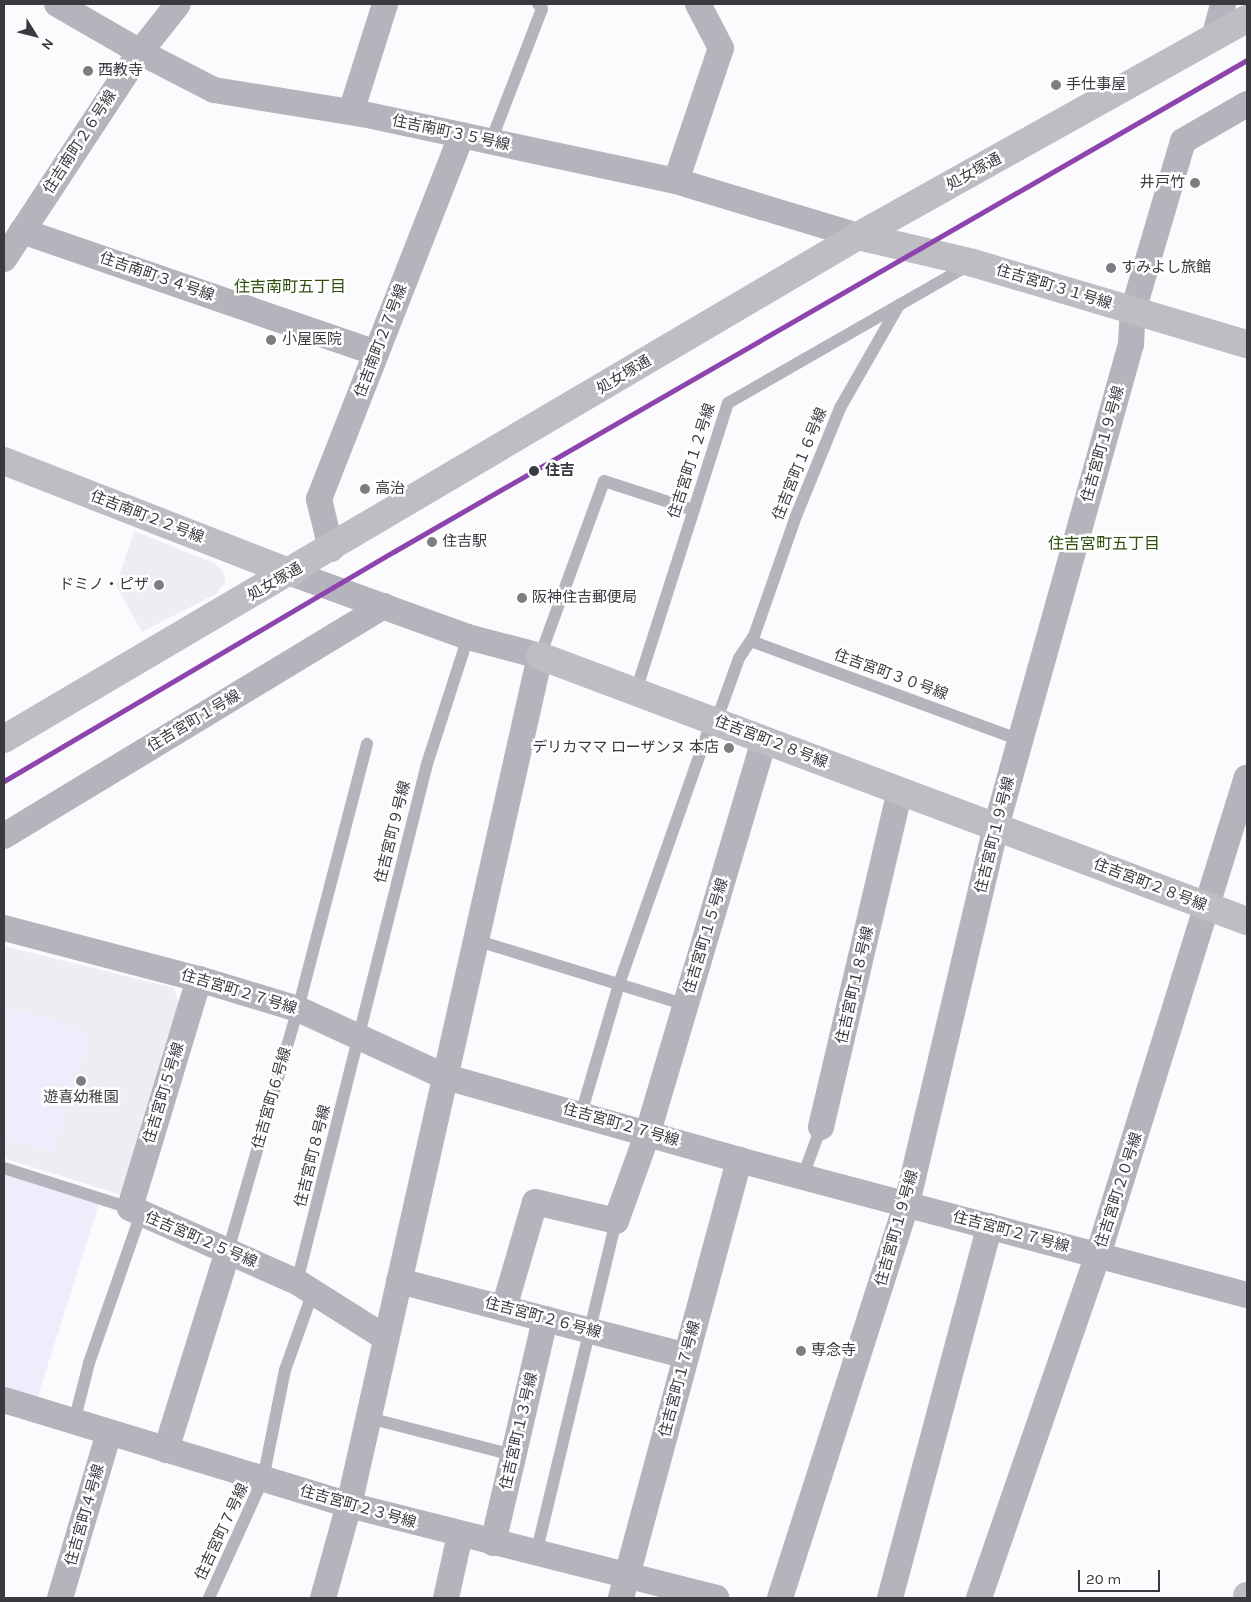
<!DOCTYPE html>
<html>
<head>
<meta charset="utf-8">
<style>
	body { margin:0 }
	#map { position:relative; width:1251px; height:1602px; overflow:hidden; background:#fbfafc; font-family:Karla,"Noto Sans JP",sans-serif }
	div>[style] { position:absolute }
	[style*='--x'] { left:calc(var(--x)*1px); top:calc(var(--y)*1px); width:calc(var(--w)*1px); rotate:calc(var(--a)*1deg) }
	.built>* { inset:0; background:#efedf4 }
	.green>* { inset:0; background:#f0ecfb }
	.lane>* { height:12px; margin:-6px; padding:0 6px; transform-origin:6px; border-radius:6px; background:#b5b3bb }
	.street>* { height:26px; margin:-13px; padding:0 13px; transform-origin:13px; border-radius:13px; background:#b5b3bb }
	.secondary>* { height:28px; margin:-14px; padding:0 14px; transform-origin:14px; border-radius:14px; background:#bfbdc4 }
	.rail-1>* { height:5px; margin:-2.5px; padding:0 2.5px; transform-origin:2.5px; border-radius:2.5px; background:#8e44ad }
	.dots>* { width:14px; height:14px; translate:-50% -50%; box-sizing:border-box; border:2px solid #fff; border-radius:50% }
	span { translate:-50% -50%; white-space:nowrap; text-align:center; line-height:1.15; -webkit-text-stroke:5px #fff; paint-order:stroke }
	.poi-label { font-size:15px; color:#3a3940 }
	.left { translate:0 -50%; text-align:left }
	.right { translate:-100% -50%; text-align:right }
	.street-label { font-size:15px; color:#3a3940 }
	.stop-label { font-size:15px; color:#3a3940; font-weight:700 }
	.neighbourhood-label { font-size:16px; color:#2d4f0e }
	.frame { position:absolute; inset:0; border:5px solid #3a3940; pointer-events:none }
	.north { position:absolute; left:10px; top:10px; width:50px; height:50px; -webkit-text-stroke:4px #fff; paint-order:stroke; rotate:126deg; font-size:14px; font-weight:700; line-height:20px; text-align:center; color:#3a3940 }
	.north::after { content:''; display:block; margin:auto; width:18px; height:22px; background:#3a3940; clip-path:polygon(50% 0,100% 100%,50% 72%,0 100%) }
	.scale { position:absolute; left:1078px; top:1570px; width:82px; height:22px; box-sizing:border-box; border:2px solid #3a3940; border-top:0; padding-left:6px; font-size:15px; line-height:18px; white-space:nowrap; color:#3a3940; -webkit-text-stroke:4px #fff; paint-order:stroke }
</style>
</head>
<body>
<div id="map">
	<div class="built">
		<i style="clip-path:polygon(134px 531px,214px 563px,224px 573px,225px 583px,216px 594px,142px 632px,116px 586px)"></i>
		<i style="clip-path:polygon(4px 946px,174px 988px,179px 1005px,125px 1196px,4px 1158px)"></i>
	</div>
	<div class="green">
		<i style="clip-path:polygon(4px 1008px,81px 1028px,89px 1039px,54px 1152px,4px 1138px)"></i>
		<i style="clip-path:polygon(4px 1174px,99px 1204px,37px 1399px,4px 1388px)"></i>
	</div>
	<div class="lane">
		<i style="--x:491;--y:141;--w:142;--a:-68.9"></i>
		<i style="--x:542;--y:9;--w:6;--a:-129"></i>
		<i style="--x:751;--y:641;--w:287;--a:20.2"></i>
		<i style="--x:540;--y:656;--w:186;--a:-69.9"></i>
		<i style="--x:604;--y:481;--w:94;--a:18"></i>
		<i style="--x:636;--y:691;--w:302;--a:-72.3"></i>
		<i style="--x:728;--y:403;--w:278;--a:-29.8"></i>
		<i style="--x:716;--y:722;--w:68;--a:-70.2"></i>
		<i style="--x:739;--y:658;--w:27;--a:-56"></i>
		<i style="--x:754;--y:636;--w:127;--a:-70.7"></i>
		<i style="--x:796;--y:516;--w:117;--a:-67.8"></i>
		<i style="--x:840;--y:408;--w:119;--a:-60.2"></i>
		<i style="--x:475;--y:940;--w:221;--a:17.1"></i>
		<i style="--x:581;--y:1114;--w:135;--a:-73.7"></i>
		<i style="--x:619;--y:984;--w:280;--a:-70.6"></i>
		<i style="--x:4;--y:1168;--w:132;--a:17.6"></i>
		<i style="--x:803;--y:1176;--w:52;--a:-69.8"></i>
		<i style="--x:228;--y:1251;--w:252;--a:-73.9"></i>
		<i style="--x:298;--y:1009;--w:274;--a:-75.4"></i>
		<i style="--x:297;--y:1282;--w:534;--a:-75.91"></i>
		<i style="--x:427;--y:764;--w:133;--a:-72.1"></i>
		<i style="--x:369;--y:1418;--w:149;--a:14.4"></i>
		<i style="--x:74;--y:1422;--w:61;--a:-75.7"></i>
		<i style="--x:89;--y:1363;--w:158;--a:-70.8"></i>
		<i style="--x:536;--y:1554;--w:342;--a:-76.5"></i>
		<i style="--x:209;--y:1598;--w:131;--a:-65.6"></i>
		<i style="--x:263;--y:1479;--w:111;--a:-78.6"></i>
		<i style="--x:285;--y:1370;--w:83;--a:-70.3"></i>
	</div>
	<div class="street">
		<i style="--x:57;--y:4;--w:96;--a:30"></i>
		<i style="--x:140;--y:52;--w:83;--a:27.2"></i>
		<i style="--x:214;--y:90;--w:151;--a:9.2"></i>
		<i style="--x:363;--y:114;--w:320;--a:12.1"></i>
		<i style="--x:676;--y:181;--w:190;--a:16.8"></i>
		<i style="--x:1214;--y:38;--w:35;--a:-75"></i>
		<i style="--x:351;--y:112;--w:113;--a:-72.5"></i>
		<i style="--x:676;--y:181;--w:140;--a:-71.3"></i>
		<i style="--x:721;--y:48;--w:50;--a:-117.6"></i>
		<i style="--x:22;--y:231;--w:374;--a:19"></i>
		<i style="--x:4;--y:259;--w:248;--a:-56.7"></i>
		<i style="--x:140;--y:52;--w:61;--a:-51.6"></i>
		<i style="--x:331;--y:549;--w:51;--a:-103.5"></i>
		<i style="--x:319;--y:499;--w:391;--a:-68.6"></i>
		<i style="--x:291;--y:573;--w:188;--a:19.9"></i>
		<i style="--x:468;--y:637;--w:74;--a:14.8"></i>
		<i style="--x:540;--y:656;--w:870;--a:102.68"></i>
		<i style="--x:349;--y:1505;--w:97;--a:105.6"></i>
		<i style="--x:4;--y:836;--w:444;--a:-31.2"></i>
		<i style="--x:4;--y:928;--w:202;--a:14.7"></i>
		<i style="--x:199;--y:979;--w:103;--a:16.9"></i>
		<i style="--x:298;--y:1009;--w:163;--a:24.7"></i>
		<i style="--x:446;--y:1077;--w:305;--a:15.8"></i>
		<i style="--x:739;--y:1160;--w:526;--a:14.88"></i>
		<i style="--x:199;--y:979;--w:239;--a:106.8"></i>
		<i style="--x:130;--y:1208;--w:183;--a:23.9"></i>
		<i style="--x:297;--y:1282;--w:105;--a:32.2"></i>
		<i style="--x:821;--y:1127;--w:345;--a:-76.8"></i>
		<i style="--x:399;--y:1281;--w:297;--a:14.6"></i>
		<i style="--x:504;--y:1308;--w:110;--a:-73.7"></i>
		<i style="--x:535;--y:1202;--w:83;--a:13.2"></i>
		<i style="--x:616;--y:1221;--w:95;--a:-70.2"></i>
		<i style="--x:648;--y:1132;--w:409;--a:-73.5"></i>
		<i style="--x:4;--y:1400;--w:361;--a:16.9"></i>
		<i style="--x:349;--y:1505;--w:379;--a:14.2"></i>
		<i style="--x:166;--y:1450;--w:208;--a:-72.7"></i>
		<i style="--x:493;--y:1543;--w:230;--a:-76.9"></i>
		<i style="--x:60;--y:1598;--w:172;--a:-73.5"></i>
		<i style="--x:446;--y:1598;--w:65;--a:-77.5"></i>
		<i style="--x:621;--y:1598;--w:454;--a:-74.9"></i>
		<i style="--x:780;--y:1598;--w:415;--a:-72.2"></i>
		<i style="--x:907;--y:1203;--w:386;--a:-76.7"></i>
		<i style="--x:996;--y:827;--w:502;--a:-74.38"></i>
		<i style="--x:1131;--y:344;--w:33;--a:-87"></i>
		<i style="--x:1133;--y:311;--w:177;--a:-73.6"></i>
		<i style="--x:1183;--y:141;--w:74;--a:-30"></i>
		<i style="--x:890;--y:1598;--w:385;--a:-75"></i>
		<i style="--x:979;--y:1598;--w:363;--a:-70.9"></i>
		<i style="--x:1098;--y:1255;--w:500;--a:-72.7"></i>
	</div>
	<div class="secondary">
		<i style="--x:858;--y:236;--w:118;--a:13.2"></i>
		<i style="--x:973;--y:263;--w:286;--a:16.5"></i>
		<i style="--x:4;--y:461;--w:308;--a:21.3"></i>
		<i style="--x:540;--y:656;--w:755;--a:20.55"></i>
		<i style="--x:4;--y:739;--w:991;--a:-30.5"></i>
		<i style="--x:858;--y:236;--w:445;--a:-29.2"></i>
		<i style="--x:1247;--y:1598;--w:2;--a:-90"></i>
	</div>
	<div class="rail-1">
		<i style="--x:4;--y:781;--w:451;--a:-30.5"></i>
		<i style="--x:393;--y:552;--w:986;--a:-29.95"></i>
	</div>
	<div class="dots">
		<i style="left:88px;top:71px;background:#7e7d82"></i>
		<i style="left:1056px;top:85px;background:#7e7d82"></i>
		<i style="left:1195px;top:183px;background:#7e7d82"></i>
		<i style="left:1111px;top:268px;background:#7e7d82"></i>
		<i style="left:271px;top:340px;background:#7e7d82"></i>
		<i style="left:534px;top:471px;background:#3a3940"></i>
		<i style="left:365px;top:489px;background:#7e7d82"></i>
		<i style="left:432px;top:542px;background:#7e7d82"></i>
		<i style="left:159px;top:585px;background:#7e7d82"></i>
		<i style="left:522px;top:598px;background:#7e7d82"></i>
		<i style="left:729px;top:748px;background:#7e7d82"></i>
		<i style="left:81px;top:1081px;background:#7e7d82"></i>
		<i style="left:801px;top:1351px;background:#7e7d82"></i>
	</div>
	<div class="poi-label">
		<span class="left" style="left:98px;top:71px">西教寺</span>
		<span class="left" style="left:1066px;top:85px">手仕事屋</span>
		<span class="right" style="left:1185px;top:183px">井戸竹</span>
		<span class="left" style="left:1121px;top:268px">すみよし旅館</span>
		<span class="left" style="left:282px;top:340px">小屋医院</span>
		<span class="left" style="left:375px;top:489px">高治</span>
		<span class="left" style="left:442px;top:542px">住吉駅</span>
		<span class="right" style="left:149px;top:585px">ドミノ・ピザ</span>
		<span class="left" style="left:532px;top:598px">阪神住吉郵便局</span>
		<span class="right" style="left:719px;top:748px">デリカママ ローザンヌ 本店</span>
		<span style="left:81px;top:1098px">遊喜幼稚園</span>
		<span class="left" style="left:811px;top:1351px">専念寺</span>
	</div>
	<div class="street-label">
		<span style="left:451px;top:133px;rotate:12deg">住吉南町３５号線</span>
		<span style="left:80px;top:142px;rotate:-57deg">住吉南町２６号線</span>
		<span style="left:974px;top:172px;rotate:-29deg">処女塚通</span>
		<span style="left:157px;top:277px;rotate:19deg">住吉南町３４号線</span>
		<span style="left:1054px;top:287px;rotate:17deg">住吉宮町３１号線</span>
		<span style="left:381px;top:341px;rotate:-69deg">住吉南町２７号線</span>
		<span style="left:624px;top:375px;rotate:-31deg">処女塚通</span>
		<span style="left:1103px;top:444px;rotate:-74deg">住吉宮町１９号線</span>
		<span style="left:692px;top:461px;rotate:-72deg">住吉宮町１２号線</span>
		<span style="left:800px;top:464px;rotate:-68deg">住吉宮町１６号線</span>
		<span style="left:147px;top:517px;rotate:21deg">住吉南町２２号線</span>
		<span style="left:275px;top:582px;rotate:-30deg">処女塚通</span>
		<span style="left:891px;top:675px;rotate:20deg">住吉宮町３０号線</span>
		<span style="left:194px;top:721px;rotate:-31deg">住吉宮町１号線</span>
		<span style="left:771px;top:742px;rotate:21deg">住吉宮町２８号線</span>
		<span style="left:393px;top:832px;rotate:-76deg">住吉宮町９号線</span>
		<span style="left:995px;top:835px;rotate:-76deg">住吉宮町１９号線</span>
		<span style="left:1150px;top:885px;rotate:21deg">住吉宮町２８号線</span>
		<span style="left:706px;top:936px;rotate:-73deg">住吉宮町１５号線</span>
		<span style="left:855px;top:985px;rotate:-77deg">住吉宮町１８号線</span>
		<span style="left:239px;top:992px;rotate:17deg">住吉宮町２７号線</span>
		<span style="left:164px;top:1093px;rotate:-73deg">住吉宮町５号線</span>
		<span style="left:272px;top:1098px;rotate:-74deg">住吉宮町６号線</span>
		<span style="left:621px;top:1125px;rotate:16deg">住吉宮町２７号線</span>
		<span style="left:313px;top:1156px;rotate:-76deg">住吉宮町８号線</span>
		<span style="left:1119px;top:1190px;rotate:-72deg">住吉宮町２０号線</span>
		<span style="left:897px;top:1228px;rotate:-74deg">住吉宮町１９号線</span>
		<span style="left:1011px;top:1232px;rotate:15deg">住吉宮町２７号線</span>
		<span style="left:201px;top:1240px;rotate:23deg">住吉宮町２５号線</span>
		<span style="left:543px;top:1318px;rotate:15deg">住吉宮町２６号線</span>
		<span style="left:680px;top:1379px;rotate:-75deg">住吉宮町１７号線</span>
		<span style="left:519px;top:1431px;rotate:-77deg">住吉宮町１３号線</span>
		<span style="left:358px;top:1507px;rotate:16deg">住吉宮町２３号線</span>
		<span style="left:85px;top:1515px;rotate:-74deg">住吉宮町４号線</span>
		<span style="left:222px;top:1532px;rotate:-65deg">住吉宮町７号線</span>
	</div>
	<div class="stop-label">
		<span class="left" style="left:545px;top:471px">住吉</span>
	</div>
	<div class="neighbourhood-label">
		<span style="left:290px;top:287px">住吉南町五丁目</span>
		<span style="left:1104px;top:544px">住吉宮町五丁目</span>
	</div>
	<div class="frame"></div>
	<div class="north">N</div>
	<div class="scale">20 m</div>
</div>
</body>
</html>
